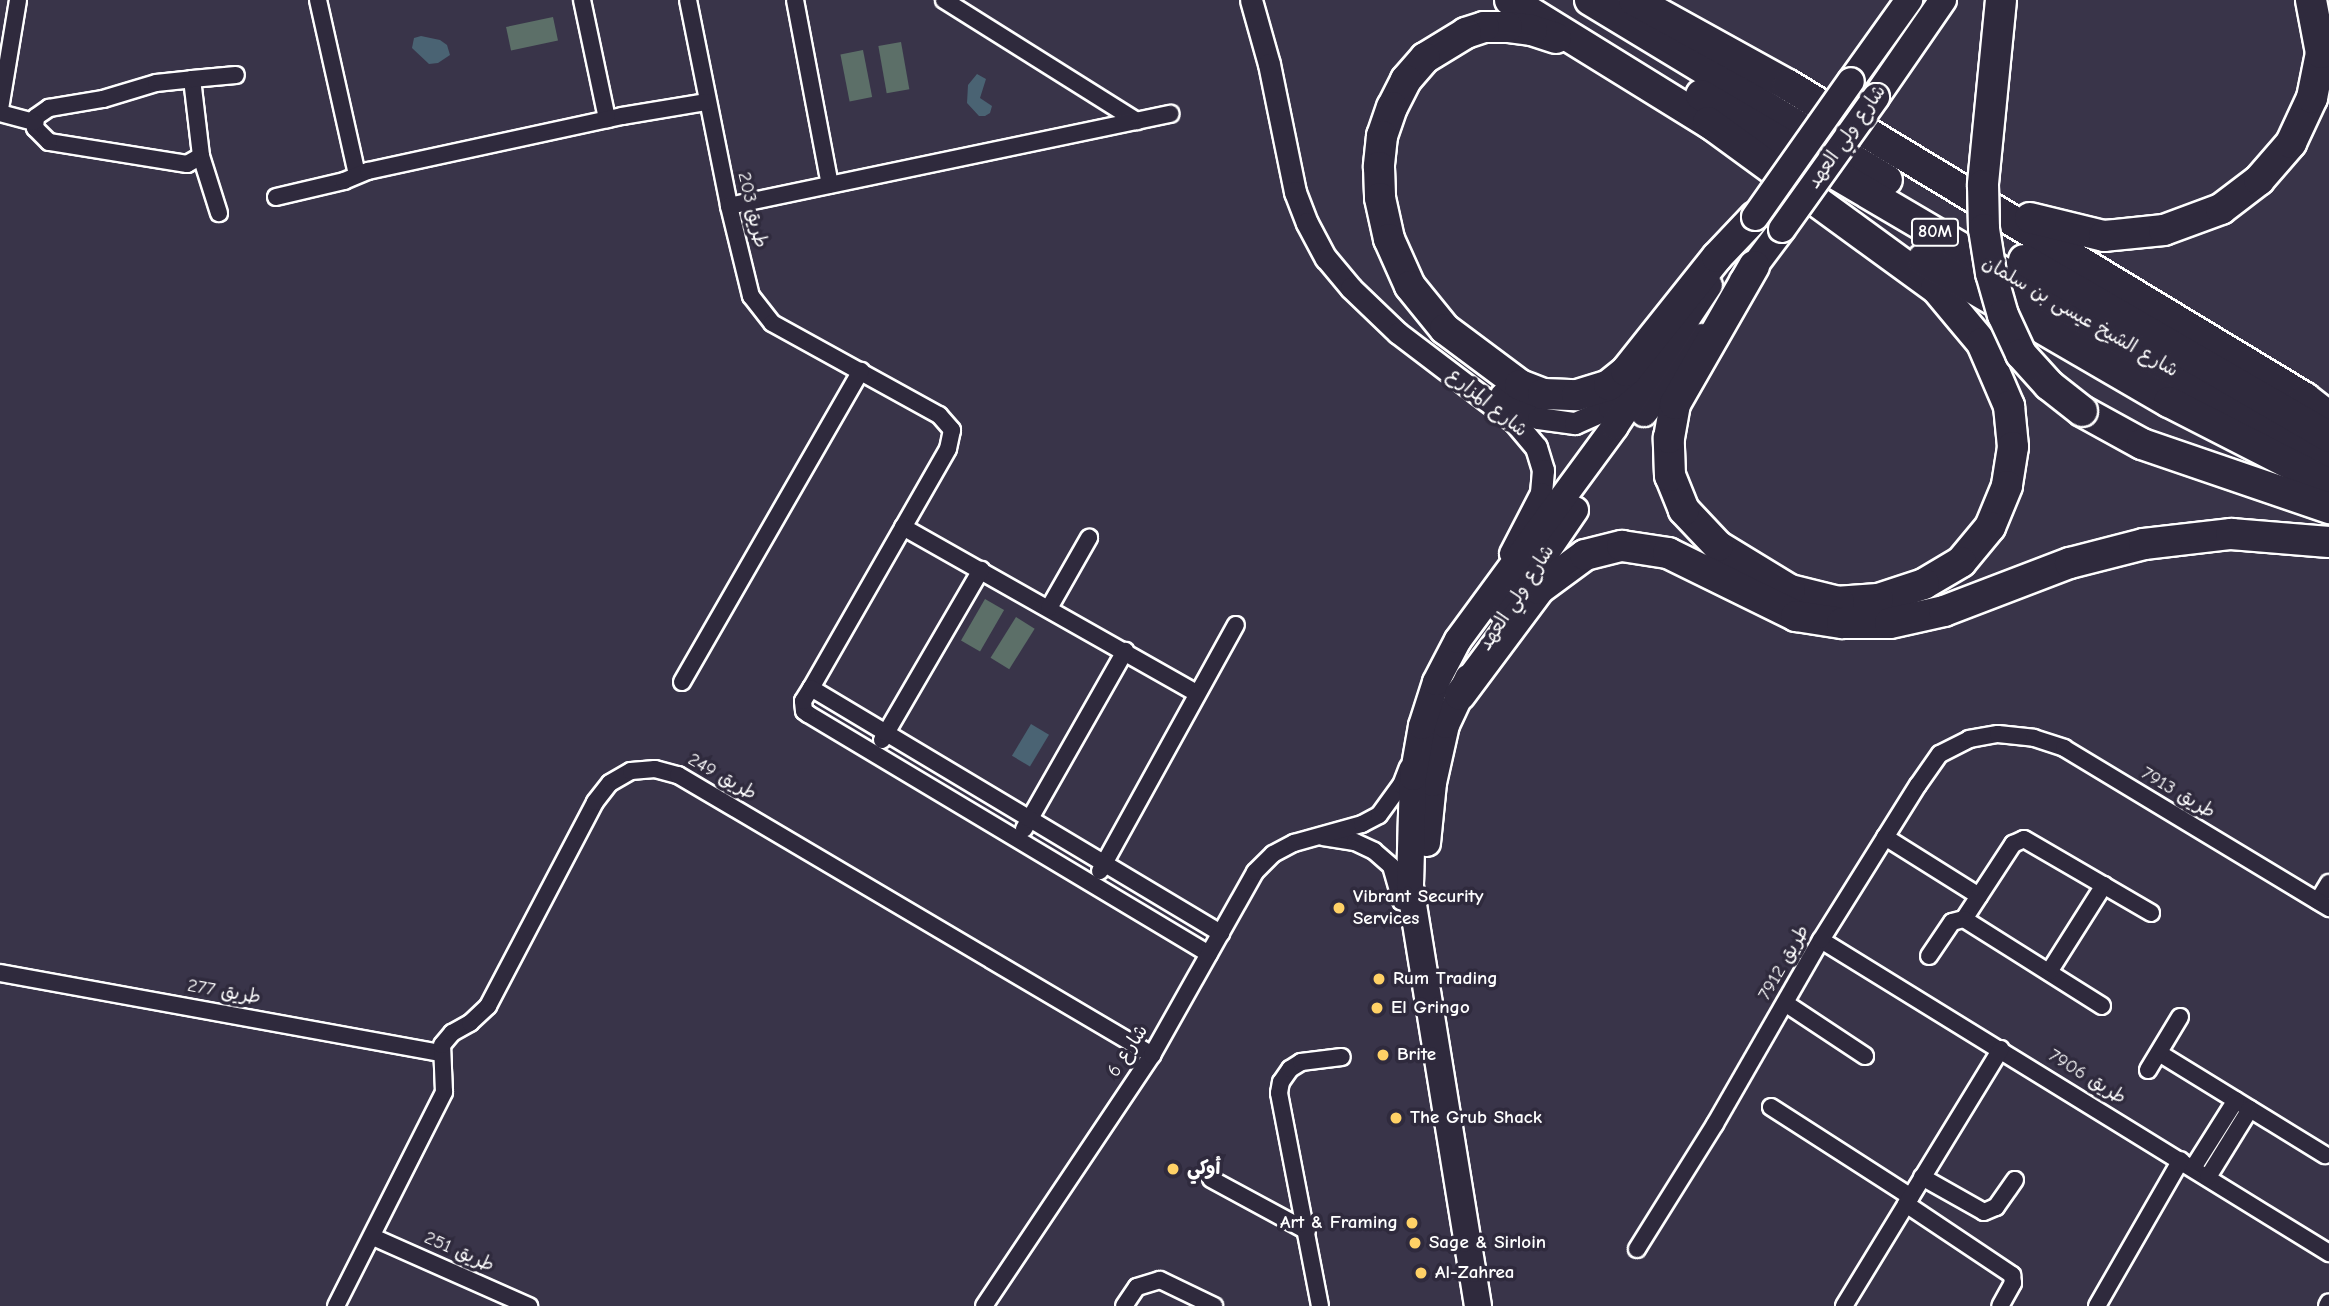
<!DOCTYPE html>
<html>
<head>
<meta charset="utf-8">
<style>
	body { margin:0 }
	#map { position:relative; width:2329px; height:1306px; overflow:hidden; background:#393449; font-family:"Comic Neue","Playpen Sans Arabic",sans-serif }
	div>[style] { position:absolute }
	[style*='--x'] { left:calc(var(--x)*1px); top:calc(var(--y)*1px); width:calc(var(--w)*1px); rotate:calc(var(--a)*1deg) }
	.green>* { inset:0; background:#5c6f68; transform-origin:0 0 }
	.water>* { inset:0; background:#4a6373; transform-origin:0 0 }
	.roads { filter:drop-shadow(2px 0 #fff) drop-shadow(-2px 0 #fff) drop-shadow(0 2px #fff) drop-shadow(0 -2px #fff) }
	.minor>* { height:16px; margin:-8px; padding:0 8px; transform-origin:8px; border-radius:8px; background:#2f2a3d }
	.tertiary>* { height:21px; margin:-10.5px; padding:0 10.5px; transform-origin:10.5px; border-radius:10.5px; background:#2f2a3d }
	.primary>* { height:26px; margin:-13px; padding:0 13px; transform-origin:13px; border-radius:13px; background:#2f2a3d }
	.motorway>* { height:30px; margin:-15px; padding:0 15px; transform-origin:15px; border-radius:15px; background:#2f2a3d }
	.bridges { filter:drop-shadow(2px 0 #fff) drop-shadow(-2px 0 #fff) drop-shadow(0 2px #fff) drop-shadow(0 -2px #fff) }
	.primary-bridge>* { height:26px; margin:-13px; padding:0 13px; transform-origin:13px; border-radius:13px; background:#2f2a3d }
	.motorway-bridge>* { height:30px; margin:-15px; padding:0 15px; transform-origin:15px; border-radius:15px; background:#2f2a3d }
	.dots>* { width:19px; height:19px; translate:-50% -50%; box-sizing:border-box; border:4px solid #2f2a3d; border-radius:50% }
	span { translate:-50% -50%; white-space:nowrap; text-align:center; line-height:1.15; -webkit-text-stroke:7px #2f2a3d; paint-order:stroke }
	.shield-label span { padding:2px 5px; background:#2f2a3d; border:2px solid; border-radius:5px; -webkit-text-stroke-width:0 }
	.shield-label { font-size:18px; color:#fff; font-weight:700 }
	.street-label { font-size:19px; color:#fff }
	.poi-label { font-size:19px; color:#fff; font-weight:700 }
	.left { translate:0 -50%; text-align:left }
	.right { translate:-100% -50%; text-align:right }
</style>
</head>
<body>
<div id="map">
	<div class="green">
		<i style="left:553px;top:17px;width:24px;height:48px;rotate:78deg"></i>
		<i style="left:901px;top:42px;width:48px;height:23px;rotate:80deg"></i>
		<i style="left:863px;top:50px;width:48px;height:23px;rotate:79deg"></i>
		<i style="left:985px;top:599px;width:22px;height:48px;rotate:30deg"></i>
		<i style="left:1016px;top:617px;width:22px;height:48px;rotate:32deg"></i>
	</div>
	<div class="water">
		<i style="clip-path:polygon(421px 36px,440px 40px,447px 45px,450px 55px,438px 63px,429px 64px,412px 48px,414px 38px)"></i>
		<i style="clip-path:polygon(977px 74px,986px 79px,980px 98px,992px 106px,990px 113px,985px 116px,979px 116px,967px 103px,968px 85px)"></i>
		<i style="left:1031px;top:724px;width:21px;height:37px;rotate:31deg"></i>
	</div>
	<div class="roads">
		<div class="minor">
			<i style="--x:318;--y:0;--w:178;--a:77.4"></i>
			<i style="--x:582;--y:0;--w:122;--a:78.1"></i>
			<i style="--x:688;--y:0;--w:210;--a:78.7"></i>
			<i style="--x:729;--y:206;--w:93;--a:76.3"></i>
			<i style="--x:751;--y:296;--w:34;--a:52"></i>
			<i style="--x:772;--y:323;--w:191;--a:28.9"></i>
			<i style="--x:939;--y:415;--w:20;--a:49"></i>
			<i style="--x:952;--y:430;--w:19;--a:102"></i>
			<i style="--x:948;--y:449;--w:275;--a:119.8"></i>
			<i style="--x:795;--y:0;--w:188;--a:79.3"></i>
			<i style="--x:944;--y:0;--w:228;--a:32.1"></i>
			<i style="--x:192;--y:79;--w:78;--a:83.3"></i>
			<i style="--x:201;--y:156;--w:16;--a:150"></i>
			<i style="--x:187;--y:164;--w:140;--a:-170.9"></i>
			<i style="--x:49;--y:142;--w:20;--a:-135"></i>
			<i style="--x:35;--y:128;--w:11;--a:-85"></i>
			<i style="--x:36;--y:117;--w:16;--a:-35"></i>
			<i style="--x:49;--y:108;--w:55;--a:-9.5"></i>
			<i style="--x:103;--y:99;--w:55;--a:-16.8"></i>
			<i style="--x:156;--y:83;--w:36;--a:-6"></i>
			<i style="--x:192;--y:79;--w:44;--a:-5.2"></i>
			<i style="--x:0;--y:109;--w:110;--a:-80.6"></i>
			<i style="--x:0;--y:113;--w:35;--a:15"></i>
			<i style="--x:201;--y:156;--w:60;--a:72.5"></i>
			<i style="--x:276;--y:197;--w:70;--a:-13.2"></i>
			<i style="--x:344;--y:181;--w:26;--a:-23"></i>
			<i style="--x:368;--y:171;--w:260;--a:-12.2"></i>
			<i style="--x:622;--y:116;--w:86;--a:-9.4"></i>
			<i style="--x:729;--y:206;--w:451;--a:-11.8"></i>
			<i style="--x:903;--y:527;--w:337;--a:29.5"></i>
			<i style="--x:1049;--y:608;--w:81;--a:-60.3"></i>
			<i style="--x:682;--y:682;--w:359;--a:-60.1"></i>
			<i style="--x:882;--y:740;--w:197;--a:-59.8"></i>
			<i style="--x:1024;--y:829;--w:205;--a:-60.4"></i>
			<i style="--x:1323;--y:837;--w:32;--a:9"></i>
			<i style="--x:1355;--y:842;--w:21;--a:25"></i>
			<i style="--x:1374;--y:851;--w:23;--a:41"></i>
			<i style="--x:1391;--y:866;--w:37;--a:74"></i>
			<i style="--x:1885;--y:837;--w:111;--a:32.1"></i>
			<i style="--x:1100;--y:871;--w:281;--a:-61.1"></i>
			<i style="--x:2318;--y:901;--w:21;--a:-59"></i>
			<i style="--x:1964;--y:919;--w:90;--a:-56.8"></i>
			<i style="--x:2013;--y:844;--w:12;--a:-24"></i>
			<i style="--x:2024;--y:839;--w:147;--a:30.2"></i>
			<i style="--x:1821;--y:940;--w:597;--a:31.64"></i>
			<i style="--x:1209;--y:954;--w:467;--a:-149.1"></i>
			<i style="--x:808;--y:714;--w:5;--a:-143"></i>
			<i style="--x:804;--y:711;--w:10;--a:-96"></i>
			<i style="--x:803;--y:701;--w:15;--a:-58"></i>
			<i style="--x:811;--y:688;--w:478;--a:30.9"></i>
			<i style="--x:1929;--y:956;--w:41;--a:-55.9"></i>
			<i style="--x:1952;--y:922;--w:12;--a:-14"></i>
			<i style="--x:1964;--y:919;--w:163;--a:32.2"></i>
			<i style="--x:2049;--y:972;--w:103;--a:-57.7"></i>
			<i style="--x:0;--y:973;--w:447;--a:10.3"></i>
			<i style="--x:1785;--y:1003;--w:96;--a:33.5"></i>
			<i style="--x:2159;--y:1053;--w:195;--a:31.6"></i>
			<i style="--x:2148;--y:1070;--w:62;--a:-58.9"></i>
			<i style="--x:1771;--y:1107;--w:166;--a:32.7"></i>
			<i style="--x:2193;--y:1168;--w:80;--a:-57.7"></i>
			<i style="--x:1922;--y:1177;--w:71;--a:29.4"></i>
			<i style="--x:1984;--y:1212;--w:13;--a:-23"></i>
			<i style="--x:1996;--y:1207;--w:33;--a:-55"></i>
			<i style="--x:2208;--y:1177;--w:80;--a:-58.3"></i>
			<i style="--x:1211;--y:1179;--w:109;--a:28.4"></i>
			<i style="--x:1906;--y:1204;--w:128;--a:33.8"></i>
			<i style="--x:2012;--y:1275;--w:8;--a:83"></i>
			<i style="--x:2013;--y:1283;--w:26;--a:119"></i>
			<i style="--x:373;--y:1237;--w:171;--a:23.9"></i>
			<i style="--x:1637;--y:1249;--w:147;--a:-58"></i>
			<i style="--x:1715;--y:1124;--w:212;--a:-60.1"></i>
			<i style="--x:1821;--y:940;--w:183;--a:-58"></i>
			<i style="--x:1918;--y:785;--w:38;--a:-55"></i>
			<i style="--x:1940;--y:754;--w:33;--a:-27"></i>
			<i style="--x:1969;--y:739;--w:29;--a:-10"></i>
			<i style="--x:1998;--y:734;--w:36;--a:6"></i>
			<i style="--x:2034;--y:738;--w:32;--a:18"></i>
			<i style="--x:2064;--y:748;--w:310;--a:31.1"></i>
			<i style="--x:336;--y:1306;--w:240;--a:-63.2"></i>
			<i style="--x:444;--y:1092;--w:47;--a:-92.4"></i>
			<i style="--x:442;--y:1045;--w:16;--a:-50"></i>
			<i style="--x:452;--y:1033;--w:21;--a:-29"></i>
			<i style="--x:470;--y:1023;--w:25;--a:-43"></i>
			<i style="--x:488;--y:1006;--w:230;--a:-62.3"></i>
			<i style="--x:595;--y:802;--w:24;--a:-52"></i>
			<i style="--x:610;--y:783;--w:24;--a:-30"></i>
			<i style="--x:631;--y:771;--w:24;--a:-5"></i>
			<i style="--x:655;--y:769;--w:24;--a:15"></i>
			<i style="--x:678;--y:775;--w:551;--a:30.57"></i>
			<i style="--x:984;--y:1306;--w:302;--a:-56.2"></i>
			<i style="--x:1152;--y:1055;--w:210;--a:-60.6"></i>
			<i style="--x:1255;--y:872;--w:25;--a:-45"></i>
			<i style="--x:1273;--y:854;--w:24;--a:-28"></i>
			<i style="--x:1294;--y:843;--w:71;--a:-15.6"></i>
			<i style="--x:1362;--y:824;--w:19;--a:-28"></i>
			<i style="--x:1379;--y:815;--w:37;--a:-54"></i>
			<i style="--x:1401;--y:785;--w:19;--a:-69"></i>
			<i style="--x:1124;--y:1306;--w:23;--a:-56"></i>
			<i style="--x:1137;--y:1287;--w:24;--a:-17"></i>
			<i style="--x:1160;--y:1280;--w:60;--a:25.7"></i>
			<i style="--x:1320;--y:1306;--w:217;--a:-100.9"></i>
			<i style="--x:1279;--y:1093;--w:11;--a:-80"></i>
			<i style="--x:1281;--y:1082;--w:16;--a:-55"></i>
			<i style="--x:1290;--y:1069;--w:13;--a:-32"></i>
			<i style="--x:1301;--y:1062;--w:41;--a:-7"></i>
			<i style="--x:1844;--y:1306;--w:301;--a:-58.6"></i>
			<i style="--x:2097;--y:1306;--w:168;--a:-60.1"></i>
			<i style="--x:2327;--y:1306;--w:4;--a:-63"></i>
		</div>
		<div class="tertiary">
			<i style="--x:1251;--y:0;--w:66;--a:74.3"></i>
			<i style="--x:1269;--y:64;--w:131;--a:78.5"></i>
			<i style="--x:1295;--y:192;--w:33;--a:69"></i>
			<i style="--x:1307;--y:223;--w:40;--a:62"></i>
			<i style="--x:1326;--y:258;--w:39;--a:50"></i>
			<i style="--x:1351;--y:288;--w:65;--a:43.8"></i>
			<i style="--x:1398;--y:333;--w:146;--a:37.2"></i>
			<i style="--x:1514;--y:421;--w:34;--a:50"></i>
			<i style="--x:1536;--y:447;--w:24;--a:73"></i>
			<i style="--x:1543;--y:470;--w:23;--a:95"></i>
			<i style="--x:1541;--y:493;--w:68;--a:117.3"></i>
			<i style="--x:1501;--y:394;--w:44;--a:33"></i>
			<i style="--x:1538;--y:418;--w:37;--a:8"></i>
			<i style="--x:1575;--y:423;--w:37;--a:-24"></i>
			<i style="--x:1609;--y:408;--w:37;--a:-47"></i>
		</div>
		<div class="primary">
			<i style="--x:1851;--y:81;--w:100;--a:-54.4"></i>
			<i style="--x:1876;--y:97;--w:118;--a:-55.4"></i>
			<i style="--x:1743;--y:281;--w:65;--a:-53.1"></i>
			<i style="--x:1644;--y:413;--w:95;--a:-53.1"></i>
			<i style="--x:1504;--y:614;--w:126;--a:-55.7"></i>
			<i style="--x:1427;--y:843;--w:60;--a:-84.3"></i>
			<i style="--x:1433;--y:783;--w:59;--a:-77.4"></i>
			<i style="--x:1446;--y:725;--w:52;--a:-64.9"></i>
			<i style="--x:1478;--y:1306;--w:426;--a:-99.2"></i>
			<i style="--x:1410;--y:885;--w:108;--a:-88.4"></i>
			<i style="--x:1413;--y:777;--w:52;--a:-80"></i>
			<i style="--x:1422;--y:726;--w:46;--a:-72.3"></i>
			<i style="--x:1436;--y:682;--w:47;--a:-62.4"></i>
			<i style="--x:1458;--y:640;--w:265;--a:-53.7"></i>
			<i style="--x:1615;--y:426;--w:169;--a:-56.3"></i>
		</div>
		<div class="motorway">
			<i style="--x:1510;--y:0;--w:251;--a:31.7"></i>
			<i style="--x:1590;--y:0;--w:347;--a:31.2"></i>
			<i style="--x:1634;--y:0;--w:176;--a:28.9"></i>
			<i style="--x:1788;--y:85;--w:604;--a:31.19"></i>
			<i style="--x:2305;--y:398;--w:31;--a:38"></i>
			<i style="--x:1556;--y:38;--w:25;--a:-162"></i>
			<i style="--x:1532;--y:30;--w:25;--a:-173"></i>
			<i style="--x:1507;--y:27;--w:23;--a:180"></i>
			<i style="--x:1484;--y:27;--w:19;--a:162"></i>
			<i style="--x:1466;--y:33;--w:48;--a:148.6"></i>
			<i style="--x:1425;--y:58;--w:29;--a:131"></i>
			<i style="--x:1406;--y:80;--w:30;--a:117"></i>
			<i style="--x:1392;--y:107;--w:31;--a:109"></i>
			<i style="--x:1382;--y:136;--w:31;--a:96"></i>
			<i style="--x:1379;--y:167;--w:31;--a:88"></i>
			<i style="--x:1380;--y:198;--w:42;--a:77.6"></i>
			<i style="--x:1389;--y:239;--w:51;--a:65.9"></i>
			<i style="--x:1410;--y:286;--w:55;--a:50.9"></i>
			<i style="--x:1445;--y:329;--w:94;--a:36.7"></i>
			<i style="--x:1520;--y:385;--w:25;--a:21"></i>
			<i style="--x:1543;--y:394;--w:34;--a:2"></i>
			<i style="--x:1577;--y:395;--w:34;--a:-17"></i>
			<i style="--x:1609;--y:385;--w:22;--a:-39"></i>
			<i style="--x:1626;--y:371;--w:146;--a:-51.4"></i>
			<i style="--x:1717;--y:257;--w:55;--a:-46.5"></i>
			<i style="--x:1701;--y:95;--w:720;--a:30.45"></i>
			<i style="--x:1708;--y:122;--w:282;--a:36.1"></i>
			<i style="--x:1936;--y:288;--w:72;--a:50.1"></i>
			<i style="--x:1982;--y:343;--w:69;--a:66.8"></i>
			<i style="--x:2009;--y:406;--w:41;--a:84.4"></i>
			<i style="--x:2013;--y:447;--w:39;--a:99"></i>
			<i style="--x:2007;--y:486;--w:44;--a:112.5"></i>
			<i style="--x:1990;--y:527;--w:45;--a:129.6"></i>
			<i style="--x:1961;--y:562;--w:43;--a:149.3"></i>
			<i style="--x:1924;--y:584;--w:48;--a:161.9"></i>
			<i style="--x:1878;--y:599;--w:39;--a:176"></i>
			<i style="--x:1839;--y:602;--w:50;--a:-166.2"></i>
			<i style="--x:1790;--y:590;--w:84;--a:-148.6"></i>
			<i style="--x:1718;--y:546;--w:50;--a:-133.4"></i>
			<i style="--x:1684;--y:510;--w:37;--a:-112"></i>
			<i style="--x:1670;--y:476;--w:38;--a:-92"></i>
			<i style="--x:1669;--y:438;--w:35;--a:-80"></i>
			<i style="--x:1675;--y:404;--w:159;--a:-60.2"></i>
			<i style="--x:2030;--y:218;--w:76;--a:13.7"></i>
			<i style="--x:2104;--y:236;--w:60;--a:-5.7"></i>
			<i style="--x:2164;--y:230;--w:61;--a:-20.2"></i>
			<i style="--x:2221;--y:209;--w:48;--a:-37.3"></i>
			<i style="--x:2259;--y:180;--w:49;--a:-49.1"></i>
			<i style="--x:2291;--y:143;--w:50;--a:-65"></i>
			<i style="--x:2312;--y:98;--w:46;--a:-78.7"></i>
			<i style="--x:2321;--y:53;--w:54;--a:-100.7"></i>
			<i style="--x:1923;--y:259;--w:285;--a:30.2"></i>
			<i style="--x:2169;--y:402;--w:180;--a:27.1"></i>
			<i style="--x:2024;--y:260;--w:353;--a:30.1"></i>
			<i style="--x:2082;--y:411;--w:68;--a:28.8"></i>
			<i style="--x:2142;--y:444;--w:198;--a:18.9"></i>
			<i style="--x:1460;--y:695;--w:132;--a:-53.3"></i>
			<i style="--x:1539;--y:589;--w:57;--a:-36.5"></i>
			<i style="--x:1585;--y:555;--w:38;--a:-14"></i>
			<i style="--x:1622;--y:546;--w:47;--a:8.7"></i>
			<i style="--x:1668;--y:553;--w:143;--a:26.2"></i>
			<i style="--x:1796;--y:616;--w:47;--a:8.7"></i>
			<i style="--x:1842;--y:623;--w:48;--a:0"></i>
			<i style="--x:1890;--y:623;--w:55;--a:-12.5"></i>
			<i style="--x:1944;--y:611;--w:135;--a:-20.9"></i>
			<i style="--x:2070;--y:563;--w:76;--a:-14.4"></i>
			<i style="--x:2144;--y:544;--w:88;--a:-6.6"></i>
			<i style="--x:2231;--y:534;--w:98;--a:4.7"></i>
		</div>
	</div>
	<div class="bridges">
		<div class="primary-bridge">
			<i style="--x:1755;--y:217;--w:166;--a:-54.8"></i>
			<i style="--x:1782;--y:229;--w:162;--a:-54.5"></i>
		</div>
		<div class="motorway-bridge">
			<i style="--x:2001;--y:0;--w:186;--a:95.6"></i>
			<i style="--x:1983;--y:185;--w:44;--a:88.7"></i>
			<i style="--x:1984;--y:229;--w:45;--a:81"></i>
			<i style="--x:1991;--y:273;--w:44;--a:74.1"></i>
			<i style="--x:2003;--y:315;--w:43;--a:65.2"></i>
			<i style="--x:2021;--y:354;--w:42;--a:47.9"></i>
			<i style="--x:2049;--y:385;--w:42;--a:38.2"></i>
		</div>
	</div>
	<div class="dots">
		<i style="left:1339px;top:908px;background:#ffd166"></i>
		<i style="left:1379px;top:979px;background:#ffd166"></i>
		<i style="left:1377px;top:1008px;background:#ffd166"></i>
		<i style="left:1383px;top:1055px;background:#ffd166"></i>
		<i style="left:1396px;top:1118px;background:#ffd166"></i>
		<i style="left:1173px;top:1169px;background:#ffd166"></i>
		<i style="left:1412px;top:1223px;background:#ffd166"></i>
		<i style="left:1415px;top:1243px;background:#ffd166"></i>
		<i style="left:1421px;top:1273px;background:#ffd166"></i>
	</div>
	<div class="shield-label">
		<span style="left:1935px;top:232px">80M</span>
	</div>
	<div class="street-label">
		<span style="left:1847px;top:137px;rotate:-55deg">شارع ولي العهد</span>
		<span style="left:752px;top:210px;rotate:77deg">طريق 203</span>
		<span style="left:2080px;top:317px;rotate:30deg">شارع الشيخ عيسى بن سلمان</span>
		<span style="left:1487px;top:403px;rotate:39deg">شارع المزارع</span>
		<span style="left:1517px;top:598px;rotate:-57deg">شارع ولي العهد</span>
		<span style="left:722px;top:777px;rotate:30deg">طريق 249</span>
		<span style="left:2178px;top:793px;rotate:31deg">طريق 7913</span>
		<span style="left:1784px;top:963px;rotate:-60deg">طريق 7912</span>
		<span style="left:224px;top:992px;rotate:10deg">طريق 277</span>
		<span style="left:1128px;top:1051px;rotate:-57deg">شارع 6</span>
		<span style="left:2087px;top:1077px;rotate:32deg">طريق 7906</span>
		<span style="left:459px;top:1252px;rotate:24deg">طريق 251</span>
	</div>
	<div class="poi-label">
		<span class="left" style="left:1353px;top:908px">Vibrant Security<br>Services</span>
		<span class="left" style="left:1393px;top:979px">Rum Trading</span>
		<span class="left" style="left:1391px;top:1008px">El Gringo</span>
		<span class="left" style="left:1397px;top:1055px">Brite</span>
		<span class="left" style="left:1410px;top:1118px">The Grub Shack</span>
		<span class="left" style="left:1187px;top:1169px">أوكي</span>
		<span class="right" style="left:1398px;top:1223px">Art &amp; Framing</span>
		<span class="left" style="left:1429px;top:1243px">Sage &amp; Sirloin</span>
		<span class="left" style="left:1435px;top:1273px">Al-Zahrea</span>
	</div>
</div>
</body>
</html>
